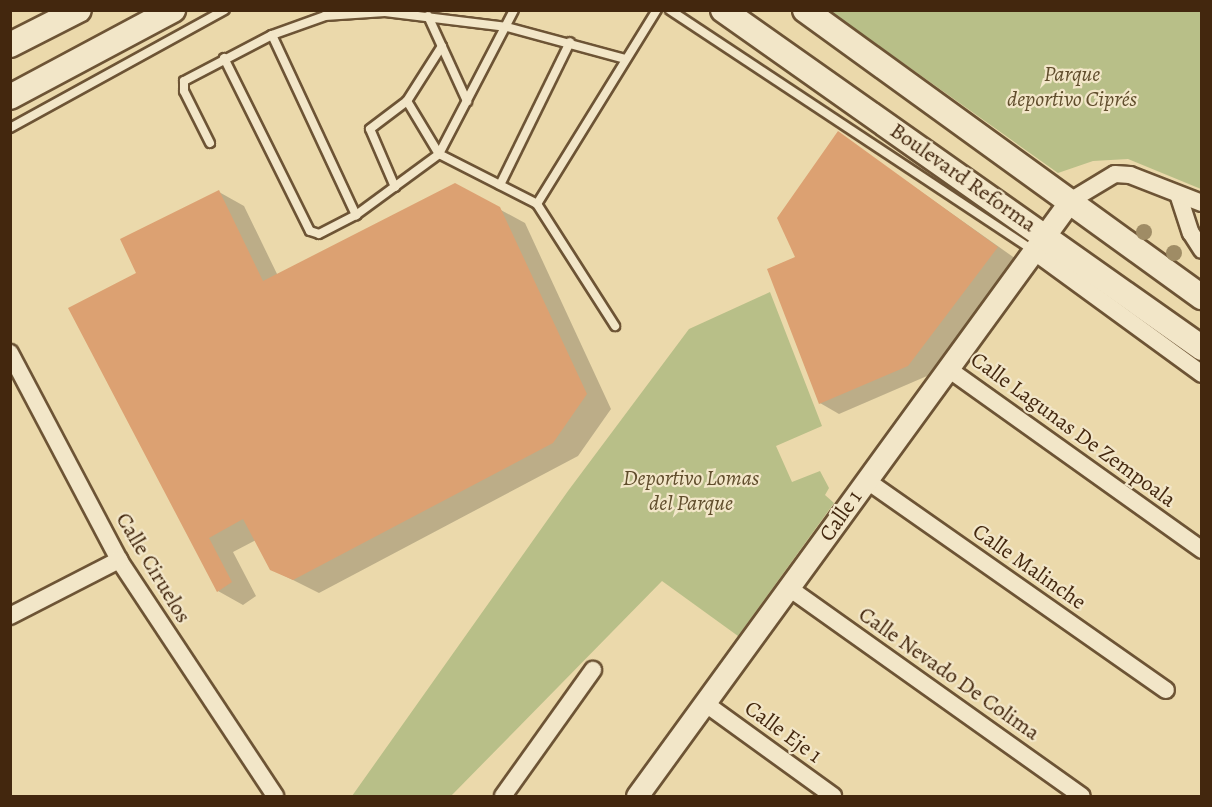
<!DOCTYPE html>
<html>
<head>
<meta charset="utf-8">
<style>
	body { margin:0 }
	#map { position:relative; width:1212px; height:807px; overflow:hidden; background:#ebd9ab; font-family:Alegreya,serif }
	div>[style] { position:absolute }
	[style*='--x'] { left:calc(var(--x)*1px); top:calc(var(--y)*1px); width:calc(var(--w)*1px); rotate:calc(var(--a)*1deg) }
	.green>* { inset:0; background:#b8bf88 }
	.shadow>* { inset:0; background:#0003 }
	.building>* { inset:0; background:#dca172 }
	.roads { filter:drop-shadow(2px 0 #6d5435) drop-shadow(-2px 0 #6d5435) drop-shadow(0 2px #6d5435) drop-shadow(0 -2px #6d5435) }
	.service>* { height:8px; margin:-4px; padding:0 4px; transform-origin:4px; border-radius:4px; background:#f2e6c8 }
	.minor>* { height:16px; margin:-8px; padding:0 8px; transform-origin:8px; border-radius:8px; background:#f2e6c8 }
	.tertiary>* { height:21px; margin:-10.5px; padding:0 10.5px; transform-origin:10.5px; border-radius:10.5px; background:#f2e6c8 }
	.secondary>* { height:24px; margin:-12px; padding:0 12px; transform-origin:12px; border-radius:12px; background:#f2e6c8 }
	.trees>* { width:16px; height:16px; margin:-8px; border-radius:50%; background:#9f8c65 }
	span { translate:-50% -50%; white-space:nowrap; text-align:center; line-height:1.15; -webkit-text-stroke:4.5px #f2e6c8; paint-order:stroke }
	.park-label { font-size:22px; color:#604d2c; font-style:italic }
	.street-label { font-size:22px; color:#43270e }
	.frame { position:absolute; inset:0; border:12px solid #43270e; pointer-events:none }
</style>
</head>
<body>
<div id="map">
	<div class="green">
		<i style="clip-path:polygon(830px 11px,1201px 11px,1201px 189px,1128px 159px,1093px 161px,1058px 173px)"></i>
		<i style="clip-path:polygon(770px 292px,822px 426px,776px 446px,792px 482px,820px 471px,829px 488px,825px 495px,834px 503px,738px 636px,662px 581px,451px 796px,352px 796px,568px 491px,689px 329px)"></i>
	</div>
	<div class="shadow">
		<i style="clip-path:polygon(838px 133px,1016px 259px,927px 376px,839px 414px,820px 403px)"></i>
		<i style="clip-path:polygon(219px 192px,244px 206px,278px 276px,499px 209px,525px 223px,611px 409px,578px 456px,319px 593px,271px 569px,256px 540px,233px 552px,256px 596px,243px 605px,218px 591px,138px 273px)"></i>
	</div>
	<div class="building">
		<i style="clip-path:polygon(838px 131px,998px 247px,908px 366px,819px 404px,767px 269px,795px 257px,777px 218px)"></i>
		<i style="clip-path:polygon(455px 183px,500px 207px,587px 394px,553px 443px,293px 580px,270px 570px,243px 519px,209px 538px,232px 582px,217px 592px,68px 308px,136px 273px,120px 239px,219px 190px,263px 281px)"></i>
	</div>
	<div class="roads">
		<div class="service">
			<i style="--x:670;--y:10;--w:434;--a:33.5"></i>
			<i style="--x:428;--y:16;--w:94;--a:65.4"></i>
			<i style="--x:272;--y:35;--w:199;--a:65"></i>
			<i style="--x:224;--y:58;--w:193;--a:63.6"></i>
			<i style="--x:310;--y:231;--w:9;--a:18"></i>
			<i style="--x:319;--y:234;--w:42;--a:-27.2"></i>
			<i style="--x:356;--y:215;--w:103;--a:-36.3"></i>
			<i style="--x:439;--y:154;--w:162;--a:-62.5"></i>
			<i style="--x:407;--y:101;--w:65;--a:-57.5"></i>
			<i style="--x:10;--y:128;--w:245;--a:-28.8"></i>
			<i style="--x:210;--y:143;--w:58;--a:-116.6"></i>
			<i style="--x:184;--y:91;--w:10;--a:-90"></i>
			<i style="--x:184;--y:81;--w:99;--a:-27.6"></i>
			<i style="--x:272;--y:35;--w:56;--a:-19.7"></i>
			<i style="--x:325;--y:16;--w:60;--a:-3.8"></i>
			<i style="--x:385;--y:12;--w:123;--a:7"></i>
			<i style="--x:507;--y:27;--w:123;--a:15.1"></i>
			<i style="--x:500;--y:185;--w:159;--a:-63.9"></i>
			<i style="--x:395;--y:187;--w:63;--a:-113.3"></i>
			<i style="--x:370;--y:129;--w:46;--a:-37.1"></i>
			<i style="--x:407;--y:101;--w:62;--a:58.9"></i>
			<i style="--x:439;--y:154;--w:110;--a:27"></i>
			<i style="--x:537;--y:204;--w:145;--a:57.4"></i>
			<i style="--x:537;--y:204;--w:228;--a:-58.3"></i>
		</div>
		<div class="minor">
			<i style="--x:1179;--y:197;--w:38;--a:72"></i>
			<i style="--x:1191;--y:233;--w:20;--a:57"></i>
			<i style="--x:1070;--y:201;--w:52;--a:-31"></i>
			<i style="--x:1115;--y:174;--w:15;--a:4"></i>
			<i style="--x:1130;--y:175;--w:77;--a:21.3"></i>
			<i style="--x:1032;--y:250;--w:210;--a:36.1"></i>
			<i style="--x:10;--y:353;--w:234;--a:62.2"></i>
			<i style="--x:119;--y:560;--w:283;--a:56.5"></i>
			<i style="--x:947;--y:368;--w:313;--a:35.5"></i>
			<i style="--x:866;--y:480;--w:366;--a:35"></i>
			<i style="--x:789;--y:588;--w:359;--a:35.4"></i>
			<i style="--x:10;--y:616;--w:123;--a:-27.2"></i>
			<i style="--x:706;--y:704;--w:157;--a:35.9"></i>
			<i style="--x:503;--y:796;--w:155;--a:-54.5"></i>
		</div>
		<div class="tertiary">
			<i style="--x:637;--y:796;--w:736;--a:-53.96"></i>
		</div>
		<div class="secondary">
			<i style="--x:723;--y:10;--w:586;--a:35.21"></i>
			<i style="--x:805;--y:10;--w:490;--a:35.9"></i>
			<i style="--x:10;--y:45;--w:77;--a:-26.9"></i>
			<i style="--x:10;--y:97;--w:185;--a:-28.1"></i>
		</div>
	</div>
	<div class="trees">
		<i style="left:1144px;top:232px"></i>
		<i style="left:1174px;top:253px"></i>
	</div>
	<div class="park-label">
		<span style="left:1072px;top:87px">Parque<br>deportivo Ciprés</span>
		<span style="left:691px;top:491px">Deportivo Lomas<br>del Parque</span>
	</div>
	<div class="street-label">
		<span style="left:963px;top:178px;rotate:35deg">Boulevard Reforma</span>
		<span style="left:1073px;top:430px;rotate:36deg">Calle Lagunas De Zempoala</span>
		<span style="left:841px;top:516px;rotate:-55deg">Calle 1</span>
		<span style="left:1029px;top:567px;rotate:35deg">Calle Malinche</span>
		<span style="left:153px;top:568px;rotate:59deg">Calle Ciruelos</span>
		<span style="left:949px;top:674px;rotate:35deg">Calle Nevado De Colima</span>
		<span style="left:783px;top:732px;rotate:36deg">Calle Eje 1</span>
	</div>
	<div class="frame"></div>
</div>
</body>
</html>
